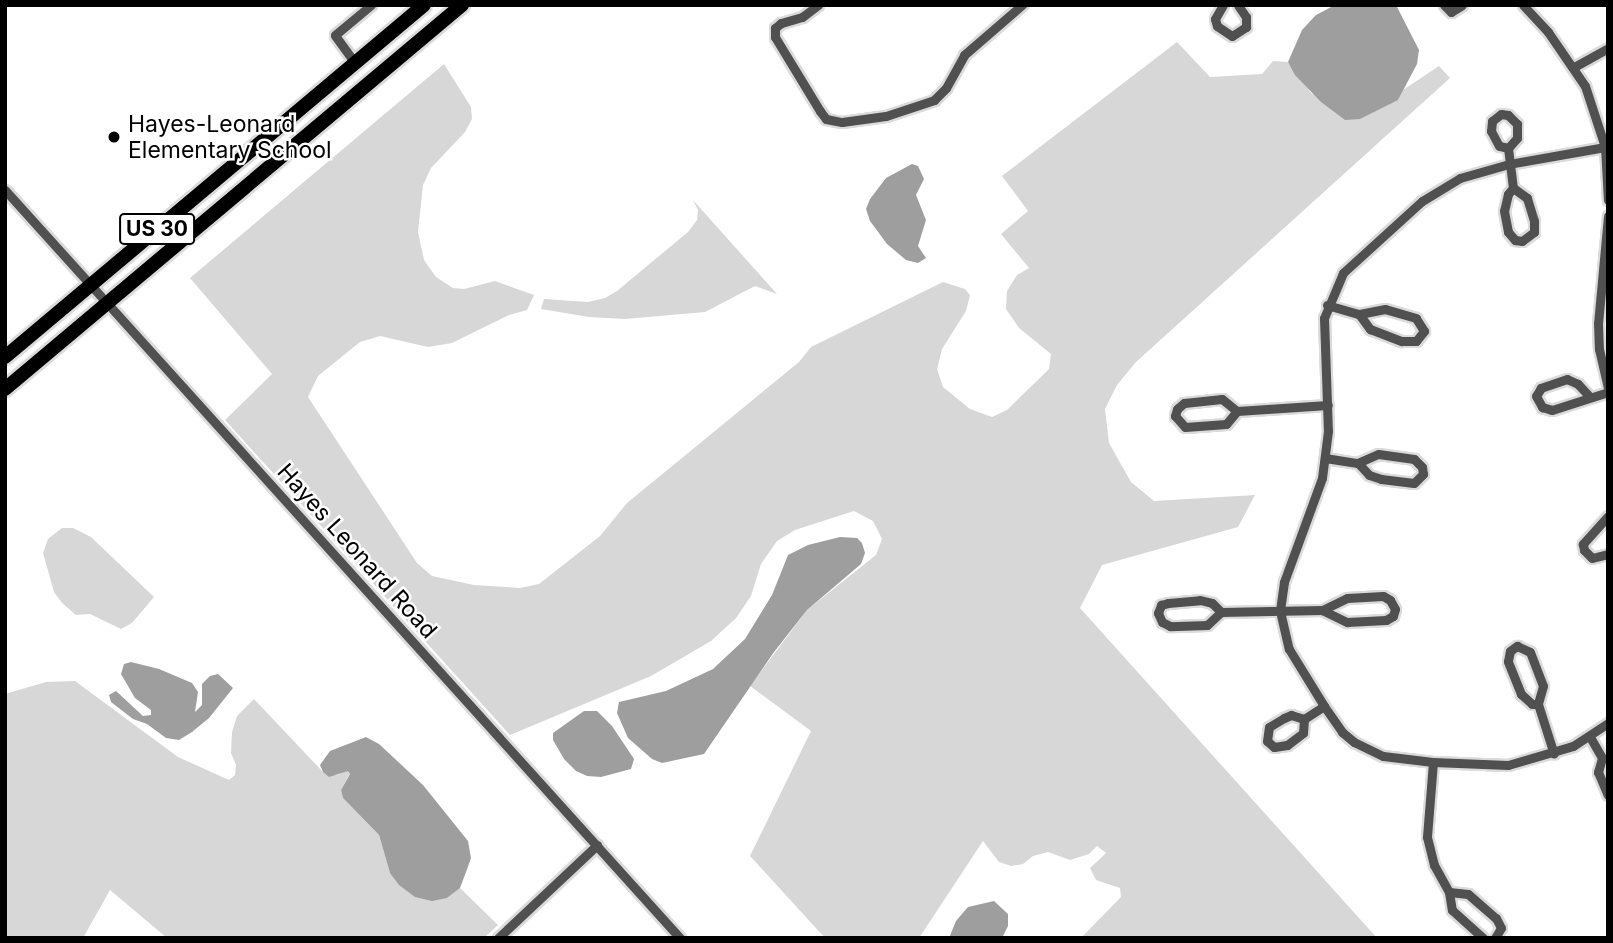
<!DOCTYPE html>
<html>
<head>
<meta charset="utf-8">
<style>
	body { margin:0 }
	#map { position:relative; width:1613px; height:943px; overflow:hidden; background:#fff; font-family:Inter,sans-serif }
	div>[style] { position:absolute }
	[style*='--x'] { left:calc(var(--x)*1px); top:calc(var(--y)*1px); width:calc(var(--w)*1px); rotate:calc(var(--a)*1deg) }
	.green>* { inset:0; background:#d7d7d7 }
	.water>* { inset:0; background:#9e9e9e }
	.roads { filter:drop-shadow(2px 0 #dbdbdb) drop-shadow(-2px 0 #dbdbdb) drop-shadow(0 2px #dbdbdb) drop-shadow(0 -2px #dbdbdb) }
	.minor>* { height:9px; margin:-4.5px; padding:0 4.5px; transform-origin:4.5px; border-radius:4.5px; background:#505050 }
	.highway>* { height:14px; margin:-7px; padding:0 7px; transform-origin:7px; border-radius:7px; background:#000 }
	.dots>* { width:19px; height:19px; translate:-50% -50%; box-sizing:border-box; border:4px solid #fff; border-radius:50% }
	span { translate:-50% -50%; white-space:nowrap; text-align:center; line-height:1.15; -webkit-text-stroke:5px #fff; paint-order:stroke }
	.shield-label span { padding:2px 5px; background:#fff; border:2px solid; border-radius:5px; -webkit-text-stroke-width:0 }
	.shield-label { font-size:21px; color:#000; font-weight:700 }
	.poi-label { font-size:23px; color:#000 }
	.left { translate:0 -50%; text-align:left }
	.street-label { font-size:23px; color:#000 }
	.frame { position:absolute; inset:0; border:7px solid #000; pointer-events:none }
</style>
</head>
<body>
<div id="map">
	<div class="green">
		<i style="clip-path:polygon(1177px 42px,1210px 77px,1262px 74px,1273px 61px,1288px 62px,1312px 94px,1398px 100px,1403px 90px,1439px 66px,1450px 78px,1136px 362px,1117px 385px,1105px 409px,1109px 443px,1131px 482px,1154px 501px,1255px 495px,1238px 527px,1102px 565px,1080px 608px,1377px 938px,1081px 938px,1121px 897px,1120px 888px,1096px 880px,1090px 868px,1106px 853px,1097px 846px,1089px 854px,1070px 860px,1048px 852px,1033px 856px,1023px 864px,1011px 866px,999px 862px,983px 841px,919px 938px,825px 938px,750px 856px,811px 731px,750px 686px,807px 610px,876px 555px,882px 539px,873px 521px,854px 511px,795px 530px,777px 541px,761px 564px,751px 596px,736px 618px,711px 641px,651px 676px,510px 735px,225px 420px,272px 374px,190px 278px,444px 64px,471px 107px,472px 119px,465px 132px,431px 168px,423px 185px,418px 232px,424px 260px,436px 277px,453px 288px,464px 289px,495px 281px,534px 295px,527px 310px,509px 315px,452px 343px,428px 347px,380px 336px,360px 342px,318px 376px,308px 397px,417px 563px,432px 576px,474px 585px,520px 588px,539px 584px,600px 536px,627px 503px,799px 362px,811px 347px,943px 282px,965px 289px,970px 295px,966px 311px,942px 349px,937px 369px,943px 387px,970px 409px,992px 417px,1007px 410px,1049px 369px,1051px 354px,1019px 328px,1006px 309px,1007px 291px,1017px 275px,1029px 268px,1001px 234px,1028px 211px,1002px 176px)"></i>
		<i style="clip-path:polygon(693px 200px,777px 294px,755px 286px,705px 312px,625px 319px,589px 317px,541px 309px,544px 299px,588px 302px,605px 298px,617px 291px,688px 232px,697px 220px,698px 210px)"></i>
		<i style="clip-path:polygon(62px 528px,73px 528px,91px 537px,154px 597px,132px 623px,121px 629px,90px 614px,76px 615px,62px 603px,54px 592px,43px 553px,48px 539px)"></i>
		<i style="clip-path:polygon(75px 681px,178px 757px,229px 780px,235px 775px,236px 765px,231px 753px,232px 732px,237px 716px,254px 699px,323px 772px,337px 775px,348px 770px,350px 773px,341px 790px,343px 798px,379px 835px,390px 873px,447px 898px,460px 888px,498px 925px,484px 938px,167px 938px,110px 890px,83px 938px,5px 938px,5px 694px,46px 682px)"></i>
	</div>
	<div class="water">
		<i style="clip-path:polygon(1335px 5px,1396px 5px,1419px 50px,1417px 64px,1398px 100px,1360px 119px,1345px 120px,1321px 102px,1295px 75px,1288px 62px,1302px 30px,1316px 15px)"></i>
		<i style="clip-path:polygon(912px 164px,918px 166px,924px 179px,916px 195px,926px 220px,918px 246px,926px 258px,918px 263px,906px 260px,887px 244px,870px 221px,866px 209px,870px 199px,886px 178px)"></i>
		<i style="clip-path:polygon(840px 537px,857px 538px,862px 543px,865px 553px,861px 564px,807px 610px,774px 652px,704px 754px,662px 763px,652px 759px,628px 738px,617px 713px,619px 702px,666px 691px,713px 669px,745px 639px,772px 595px,788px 555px,808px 545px)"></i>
		<i style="clip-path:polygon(131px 662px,159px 669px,192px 683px,198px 692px,195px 712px,202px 705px,202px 684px,210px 676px,218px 674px,233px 688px,209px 718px,192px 732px,179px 740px,166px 738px,147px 724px,133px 719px,111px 702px,109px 695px,116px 691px,143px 716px,151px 715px,151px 710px,135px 698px,121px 674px,124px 664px)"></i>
		<i style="clip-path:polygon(584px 711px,597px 711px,612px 726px,634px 759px,631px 769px,601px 777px,587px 776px,576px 771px,564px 759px,553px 740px,553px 733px)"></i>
		<i style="clip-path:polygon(366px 737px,379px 744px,423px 785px,468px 841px,471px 858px,466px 872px,460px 888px,447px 898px,432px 901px,415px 897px,399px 885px,390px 873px,379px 835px,343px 798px,341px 790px,350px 774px,348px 771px,329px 777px,323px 772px,320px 765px,330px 751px)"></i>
		<i style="clip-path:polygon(994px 901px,1008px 914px,1008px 926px,1002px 938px,949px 938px,956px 921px,968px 907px)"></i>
	</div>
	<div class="roads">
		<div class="minor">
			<i style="--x:818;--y:5;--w:20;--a:143"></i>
			<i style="--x:802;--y:17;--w:22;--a:164"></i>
			<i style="--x:781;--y:23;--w:8;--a:140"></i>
			<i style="--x:775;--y:28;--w:9;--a:90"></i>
			<i style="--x:775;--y:37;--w:87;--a:58.7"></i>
			<i style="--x:820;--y:111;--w:10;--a:53"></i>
			<i style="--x:826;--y:119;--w:16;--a:11"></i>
			<i style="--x:842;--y:122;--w:44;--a:-7.8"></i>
			<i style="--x:886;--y:116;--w:51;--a:-18.4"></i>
			<i style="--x:934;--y:100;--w:17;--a:-45"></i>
			<i style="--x:946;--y:88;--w:38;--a:-61"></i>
			<i style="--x:964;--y:55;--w:77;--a:-40.8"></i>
			<i style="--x:1223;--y:5;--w:16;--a:120"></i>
			<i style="--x:1215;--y:19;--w:7;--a:74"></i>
			<i style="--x:1217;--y:26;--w:18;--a:34"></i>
			<i style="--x:1232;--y:36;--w:17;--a:-33"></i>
			<i style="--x:1246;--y:27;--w:10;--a:-90"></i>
			<i style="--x:1246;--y:17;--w:14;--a:-124"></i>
			<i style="--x:1444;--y:5;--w:10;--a:45"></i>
			<i style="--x:1451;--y:12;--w:13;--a:-32"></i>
			<i style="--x:1523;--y:5;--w:37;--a:47"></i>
			<i style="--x:1548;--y:32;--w:65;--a:55.6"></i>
			<i style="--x:1585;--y:86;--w:64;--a:71.8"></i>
			<i style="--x:1605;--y:147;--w:53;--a:86.8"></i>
			<i style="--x:355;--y:63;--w:34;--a:-126"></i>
			<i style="--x:335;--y:35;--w:47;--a:-39.8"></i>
			<i style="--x:1574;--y:67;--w:39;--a:-29"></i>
			<i style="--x:1605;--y:147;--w:97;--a:170"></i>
			<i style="--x:1509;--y:164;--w:51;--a:164.1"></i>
			<i style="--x:1460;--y:178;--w:44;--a:148.8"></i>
			<i style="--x:1422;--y:201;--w:107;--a:137.7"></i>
			<i style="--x:1343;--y:273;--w:49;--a:112.9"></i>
			<i style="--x:1324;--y:318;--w:113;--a:88"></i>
			<i style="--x:1328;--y:431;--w:47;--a:97.3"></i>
			<i style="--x:1322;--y:478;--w:111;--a:110.1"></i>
			<i style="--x:1284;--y:582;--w:29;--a:98"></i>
			<i style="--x:1280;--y:611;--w:39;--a:77"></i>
			<i style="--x:1289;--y:649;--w:67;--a:58.4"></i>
			<i style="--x:1324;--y:706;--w:32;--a:55"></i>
			<i style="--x:1342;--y:732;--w:16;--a:40"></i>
			<i style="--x:1354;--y:742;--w:32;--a:26"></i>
			<i style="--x:1383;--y:756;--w:50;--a:6.8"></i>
			<i style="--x:1433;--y:762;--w:75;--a:2.3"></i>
			<i style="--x:1508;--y:765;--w:68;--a:-16.3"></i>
			<i style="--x:1573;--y:746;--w:42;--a:-33.3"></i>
			<i style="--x:1508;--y:148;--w:9;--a:-167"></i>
			<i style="--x:1499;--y:146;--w:17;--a:-118"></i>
			<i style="--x:1491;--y:131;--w:10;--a:-84"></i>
			<i style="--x:1492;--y:121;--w:11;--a:-38"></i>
			<i style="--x:1501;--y:114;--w:7;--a:8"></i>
			<i style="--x:1508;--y:115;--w:13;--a:45"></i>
			<i style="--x:1517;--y:124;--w:14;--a:90"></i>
			<i style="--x:1517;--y:138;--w:13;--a:132"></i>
			<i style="--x:1508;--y:148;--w:40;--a:82.9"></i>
			<i style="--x:1513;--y:188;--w:8;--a:130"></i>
			<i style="--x:1508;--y:194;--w:17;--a:103"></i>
			<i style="--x:1504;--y:211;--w:21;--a:79"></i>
			<i style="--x:1508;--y:232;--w:11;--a:49"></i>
			<i style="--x:1515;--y:240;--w:7;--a:8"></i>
			<i style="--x:1522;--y:241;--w:15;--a:-37"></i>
			<i style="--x:1534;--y:232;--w:11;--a:-90"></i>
			<i style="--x:1534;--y:221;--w:24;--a:-107"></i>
			<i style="--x:1527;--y:198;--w:17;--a:-144"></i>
			<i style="--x:5;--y:190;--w:1008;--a:47.94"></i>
			<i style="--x:1608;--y:216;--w:107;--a:95.3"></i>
			<i style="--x:1598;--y:323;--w:26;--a:88"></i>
			<i style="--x:1599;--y:349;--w:40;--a:77"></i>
			<i style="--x:1327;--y:305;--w:33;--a:16"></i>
			<i style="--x:1359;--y:314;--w:19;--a:54"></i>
			<i style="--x:1370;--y:329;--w:34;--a:21"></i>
			<i style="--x:1402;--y:341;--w:14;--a:0"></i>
			<i style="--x:1416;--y:341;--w:13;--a:-51"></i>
			<i style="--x:1424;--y:331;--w:15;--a:-122"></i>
			<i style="--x:1416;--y:318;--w:32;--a:-164"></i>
			<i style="--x:1385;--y:309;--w:26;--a:169"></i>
			<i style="--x:1590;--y:397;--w:18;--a:-133"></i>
			<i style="--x:1578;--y:384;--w:12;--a:-156"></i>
			<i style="--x:1567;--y:379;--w:28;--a:161"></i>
			<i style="--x:1541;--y:388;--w:9;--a:122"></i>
			<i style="--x:1536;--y:396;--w:13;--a:61"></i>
			<i style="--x:1542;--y:407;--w:10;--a:17"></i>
			<i style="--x:1552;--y:410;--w:59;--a:-17.8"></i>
			<i style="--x:1237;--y:411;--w:17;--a:130"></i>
			<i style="--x:1226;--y:424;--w:41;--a:175.8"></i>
			<i style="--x:1185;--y:427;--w:15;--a:-132"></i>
			<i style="--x:1175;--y:416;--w:7;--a:-74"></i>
			<i style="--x:1177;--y:409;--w:9;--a:-41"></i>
			<i style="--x:1184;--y:403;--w:38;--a:-6"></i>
			<i style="--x:1222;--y:399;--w:19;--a:39"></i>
			<i style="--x:1237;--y:411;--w:91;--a:-3.8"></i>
			<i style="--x:1325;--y:458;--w:33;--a:9"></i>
			<i style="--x:1358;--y:463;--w:16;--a:47"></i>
			<i style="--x:1369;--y:475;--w:13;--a:18"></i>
			<i style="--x:1381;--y:479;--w:33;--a:7"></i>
			<i style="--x:1414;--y:483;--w:13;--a:-45"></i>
			<i style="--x:1423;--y:474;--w:7;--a:-98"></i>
			<i style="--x:1422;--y:467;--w:11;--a:-135"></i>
			<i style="--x:1414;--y:459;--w:36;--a:-172"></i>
			<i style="--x:1378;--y:454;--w:22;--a:156"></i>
			<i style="--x:1608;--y:516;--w:38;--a:132"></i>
			<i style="--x:1583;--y:544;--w:6;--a:81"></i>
			<i style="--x:1584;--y:550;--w:11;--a:45"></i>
			<i style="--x:1592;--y:558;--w:16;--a:-14"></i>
			<i style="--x:1221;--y:612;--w:19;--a:137"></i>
			<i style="--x:1207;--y:625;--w:37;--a:178"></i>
			<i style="--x:1170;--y:626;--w:9;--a:-153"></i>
			<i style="--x:1162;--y:622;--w:10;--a:-114"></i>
			<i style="--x:1158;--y:613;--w:9;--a:-69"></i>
			<i style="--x:1161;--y:605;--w:7;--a:-16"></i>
			<i style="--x:1168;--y:603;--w:32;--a:-5"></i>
			<i style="--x:1200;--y:600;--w:12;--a:14"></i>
			<i style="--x:1212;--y:603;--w:13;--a:45"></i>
			<i style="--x:1221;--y:612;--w:101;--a:-1.1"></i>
			<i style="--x:1322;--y:610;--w:28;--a:26"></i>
			<i style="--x:1347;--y:622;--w:39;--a:-3"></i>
			<i style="--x:1386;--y:620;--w:8;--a:-30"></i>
			<i style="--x:1393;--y:616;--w:7;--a:-74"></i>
			<i style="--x:1395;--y:609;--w:10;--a:-119"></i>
			<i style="--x:1390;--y:600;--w:8;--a:-150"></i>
			<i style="--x:1383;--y:596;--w:36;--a:177"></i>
			<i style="--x:1347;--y:598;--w:28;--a:154"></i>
			<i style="--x:1538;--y:704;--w:6;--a:180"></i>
			<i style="--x:1532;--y:704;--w:15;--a:-138"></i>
			<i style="--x:1521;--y:694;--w:35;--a:-112"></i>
			<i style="--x:1508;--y:661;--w:10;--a:-79"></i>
			<i style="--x:1510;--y:651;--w:9;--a:-36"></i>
			<i style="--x:1517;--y:646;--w:14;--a:25"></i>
			<i style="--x:1530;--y:652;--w:36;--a:69"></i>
			<i style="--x:1543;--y:686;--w:19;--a:106"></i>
			<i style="--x:1538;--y:704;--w:52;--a:72.3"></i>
			<i style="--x:1304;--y:719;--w:14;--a:94"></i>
			<i style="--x:1303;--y:733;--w:20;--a:143"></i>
			<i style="--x:1287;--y:745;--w:13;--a:171"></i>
			<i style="--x:1274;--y:747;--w:9;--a:-139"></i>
			<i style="--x:1267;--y:741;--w:14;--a:-82"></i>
			<i style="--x:1269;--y:727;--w:17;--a:-31"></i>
			<i style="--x:1284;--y:718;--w:8;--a:-23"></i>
			<i style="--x:1291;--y:715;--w:14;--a:17"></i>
			<i style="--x:1304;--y:719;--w:24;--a:-33"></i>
			<i style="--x:1590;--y:737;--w:24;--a:60"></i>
			<i style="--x:1602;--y:758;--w:15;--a:106"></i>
			<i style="--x:1598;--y:772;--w:25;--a:67"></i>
			<i style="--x:1433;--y:762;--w:75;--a:94.6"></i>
			<i style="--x:1427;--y:837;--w:29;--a:76"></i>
			<i style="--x:1434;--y:865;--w:31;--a:61"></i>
			<i style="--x:1449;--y:892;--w:18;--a:81"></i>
			<i style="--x:1452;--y:910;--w:42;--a:42.1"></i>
			<i style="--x:1449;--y:892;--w:19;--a:6"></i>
			<i style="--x:1468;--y:894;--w:37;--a:41"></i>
			<i style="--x:1496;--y:918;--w:11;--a:63"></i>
			<i style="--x:1501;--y:928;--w:12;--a:121"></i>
			<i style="--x:498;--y:938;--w:136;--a:-43.2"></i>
		</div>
		<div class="highway">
			<i style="--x:5;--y:357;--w:547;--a:-40.03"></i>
			<i style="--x:5;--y:389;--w:597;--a:-40.04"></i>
		</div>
	</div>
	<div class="dots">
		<i style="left:114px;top:137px;background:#000"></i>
	</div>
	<div class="shield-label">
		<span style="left:157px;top:229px">US 30</span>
	</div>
	<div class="poi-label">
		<span class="left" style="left:128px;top:137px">Hayes-Leonard<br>Elementary School</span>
	</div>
	<div class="street-label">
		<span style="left:357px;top:551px;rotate:48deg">Hayes Leonard Road</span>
	</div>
	<div class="frame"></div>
</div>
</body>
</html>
